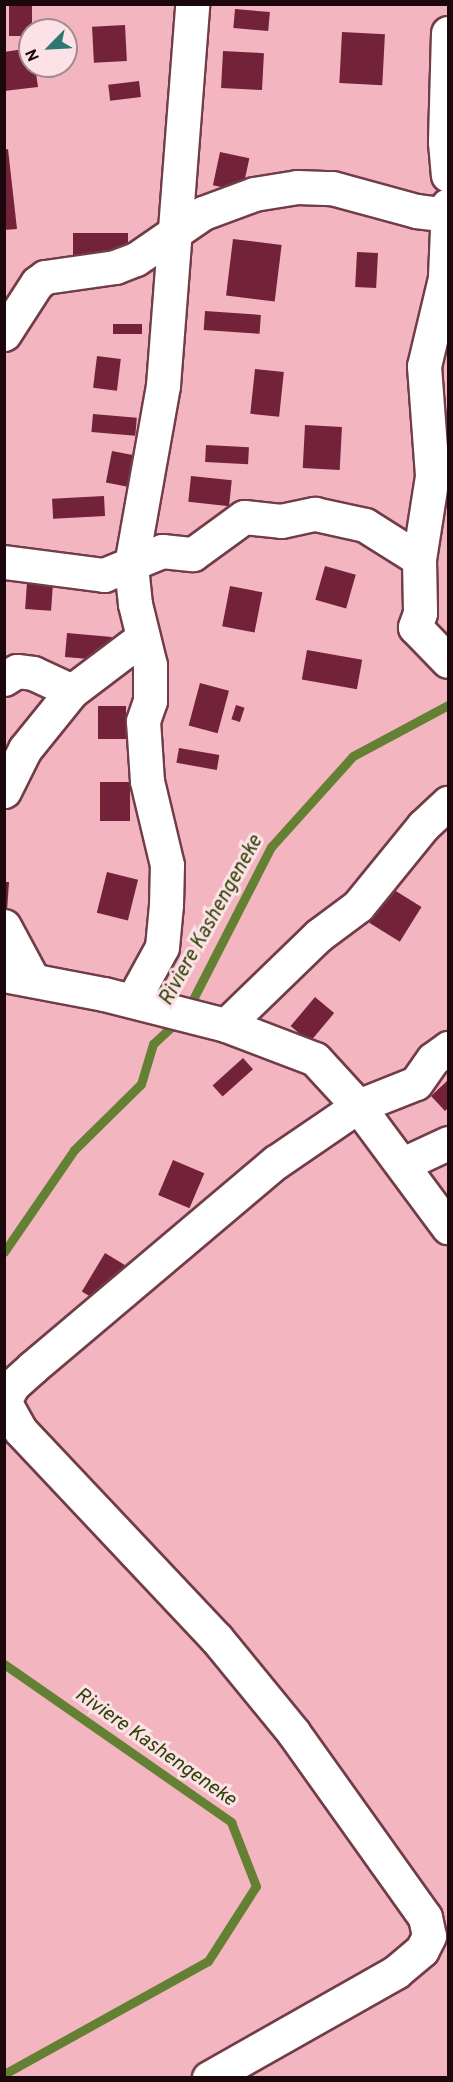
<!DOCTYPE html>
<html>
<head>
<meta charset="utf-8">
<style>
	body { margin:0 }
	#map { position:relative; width:453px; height:2082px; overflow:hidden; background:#f3b6c1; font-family:Overpass,sans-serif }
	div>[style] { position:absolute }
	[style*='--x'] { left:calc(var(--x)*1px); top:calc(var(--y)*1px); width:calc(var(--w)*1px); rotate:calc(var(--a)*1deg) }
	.stream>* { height:9px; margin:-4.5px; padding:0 4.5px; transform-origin:4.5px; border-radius:4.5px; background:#648133 }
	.building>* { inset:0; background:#722339; transform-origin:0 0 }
	.roads { filter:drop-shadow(2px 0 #703d48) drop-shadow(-2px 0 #703d48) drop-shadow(0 2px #703d48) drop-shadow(0 -2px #703d48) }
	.minor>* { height:33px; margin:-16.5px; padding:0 16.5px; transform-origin:16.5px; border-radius:16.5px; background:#fff }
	span { translate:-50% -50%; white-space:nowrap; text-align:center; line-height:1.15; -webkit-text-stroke:6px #fce2e6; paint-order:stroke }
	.water-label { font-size:20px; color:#2d4104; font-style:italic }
	.frame { position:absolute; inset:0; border:6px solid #1b070c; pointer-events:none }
	.north { position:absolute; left:18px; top:18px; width:60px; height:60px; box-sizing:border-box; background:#fce2e6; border:2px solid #a28a8f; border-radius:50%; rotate:246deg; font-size:16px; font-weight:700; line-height:24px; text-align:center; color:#1b070c }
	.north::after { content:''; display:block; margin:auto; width:21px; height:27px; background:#2f7770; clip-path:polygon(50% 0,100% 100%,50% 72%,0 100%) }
</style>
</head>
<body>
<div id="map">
	<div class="stream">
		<i style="--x:188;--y:1009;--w:182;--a:-62.9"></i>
		<i style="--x:271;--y:847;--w:122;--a:-48"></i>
		<i style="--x:353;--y:756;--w:108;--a:-28.2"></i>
		<i style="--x:4;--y:1252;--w:124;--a:-55.5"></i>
		<i style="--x:74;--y:1150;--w:94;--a:-44.6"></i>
		<i style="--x:141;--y:1084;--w:42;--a:-73.3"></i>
		<i style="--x:153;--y:1044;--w:35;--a:-43"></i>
		<i style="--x:4;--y:1664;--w:277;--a:34.8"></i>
		<i style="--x:231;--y:1822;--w:69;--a:68.7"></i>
		<i style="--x:256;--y:1886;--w:89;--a:122.6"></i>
		<i style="--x:208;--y:1961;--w:233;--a:151"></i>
	</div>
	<div class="building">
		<i style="left:9px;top:4px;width:23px;height:32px"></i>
		<i style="left:235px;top:9px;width:35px;height:19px;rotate:5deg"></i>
		<i style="left:125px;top:25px;width:36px;height:33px;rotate:87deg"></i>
		<i style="left:342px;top:32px;width:43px;height:51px;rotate:3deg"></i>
		<i style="clip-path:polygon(30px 48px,30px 66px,35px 66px,38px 87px,4px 91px,4px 52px)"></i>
		<i style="left:223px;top:51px;width:41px;height:37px;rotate:3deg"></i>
		<i style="left:139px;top:81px;width:16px;height:31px;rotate:83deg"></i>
		<i style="clip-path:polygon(8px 149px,17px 229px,4px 230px,4px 150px)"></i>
		<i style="left:220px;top:152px;width:30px;height:34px;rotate:12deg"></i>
		<i style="left:128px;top:233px;width:22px;height:55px;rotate:90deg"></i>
		<i style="left:233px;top:239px;width:49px;height:57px;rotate:7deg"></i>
		<i style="left:357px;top:252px;width:21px;height:35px;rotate:3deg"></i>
		<i style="left:205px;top:311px;width:56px;height:19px;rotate:4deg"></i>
		<i style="left:142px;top:324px;width:10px;height:29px;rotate:90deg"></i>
		<i style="left:97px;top:356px;width:24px;height:32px;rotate:7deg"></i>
		<i style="left:255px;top:369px;width:29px;height:45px;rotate:6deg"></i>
		<i style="left:93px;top:414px;width:44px;height:18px;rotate:5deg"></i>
		<i style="left:305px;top:425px;width:37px;height:43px;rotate:3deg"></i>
		<i style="left:206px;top:445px;width:43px;height:17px;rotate:3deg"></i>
		<i style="left:112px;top:451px;width:25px;height:32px;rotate:11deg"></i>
		<i style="left:191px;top:476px;width:41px;height:26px;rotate:6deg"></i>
		<i style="left:104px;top:496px;width:20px;height:52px;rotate:87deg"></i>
		<i style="left:325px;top:566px;width:32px;height:35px;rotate:16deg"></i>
		<i style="left:28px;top:568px;width:26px;height:41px;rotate:4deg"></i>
		<i style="left:230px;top:586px;width:33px;height:41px;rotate:11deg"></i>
		<i style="left:67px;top:633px;width:45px;height:24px;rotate:5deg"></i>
		<i style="left:307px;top:650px;width:56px;height:30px;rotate:10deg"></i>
		<i style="left:200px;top:683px;width:30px;height:44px;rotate:15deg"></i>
		<i style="left:236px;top:705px;width:9px;height:15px;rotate:18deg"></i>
		<i style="left:126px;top:706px;width:33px;height:28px;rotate:90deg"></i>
		<i style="left:179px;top:748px;width:41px;height:15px;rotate:10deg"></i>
		<i style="left:100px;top:782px;width:30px;height:39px"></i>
		<i style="left:107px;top:872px;width:32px;height:42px;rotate:14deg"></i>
		<i style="clip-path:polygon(4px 882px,9px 882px,7px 911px,4px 910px)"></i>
		<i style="left:391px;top:888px;width:36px;height:41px;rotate:32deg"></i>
		<i style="left:315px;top:997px;width:25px;height:38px;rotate:40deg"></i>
		<i style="left:243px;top:1058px;width:15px;height:41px;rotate:48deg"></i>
		<i style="clip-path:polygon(448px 1080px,448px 1108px,445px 1111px,431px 1096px)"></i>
		<i style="left:173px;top:1160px;width:34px;height:38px;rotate:23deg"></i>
		<i style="left:105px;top:1253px;width:27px;height:45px;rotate:31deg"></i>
	</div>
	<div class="roads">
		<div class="minor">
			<i style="--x:448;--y:33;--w:109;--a:91.6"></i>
			<i style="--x:445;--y:142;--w:33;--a:85"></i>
			<i style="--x:448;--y:205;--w:73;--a:92.4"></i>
			<i style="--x:445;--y:278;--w:90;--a:103.4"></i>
			<i style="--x:424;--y:366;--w:110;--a:85.8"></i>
			<i style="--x:432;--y:476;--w:84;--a:98.9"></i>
			<i style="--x:419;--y:559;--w:54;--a:88.9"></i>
			<i style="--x:420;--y:613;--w:15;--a:110"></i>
			<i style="--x:415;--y:627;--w:47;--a:45.9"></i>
			<i style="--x:4;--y:334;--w:61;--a:-57.1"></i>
			<i style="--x:37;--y:283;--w:10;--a:-37"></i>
			<i style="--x:45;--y:277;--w:71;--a:-8.1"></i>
			<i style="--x:115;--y:267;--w:22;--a:-21"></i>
			<i style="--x:136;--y:259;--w:81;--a:-34.5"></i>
			<i style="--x:203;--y:213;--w:54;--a:-20.4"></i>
			<i style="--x:254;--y:194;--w:44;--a:-9.2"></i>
			<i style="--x:297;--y:187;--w:35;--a:2"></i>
			<i style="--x:332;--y:188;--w:87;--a:15.3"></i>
			<i style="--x:416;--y:211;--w:32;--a:7"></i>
			<i style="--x:4;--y:562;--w:101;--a:7.4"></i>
			<i style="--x:104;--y:575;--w:63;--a:-22.5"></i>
			<i style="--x:162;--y:551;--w:31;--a:6"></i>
			<i style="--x:193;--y:554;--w:63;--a:-36"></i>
			<i style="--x:244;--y:517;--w:37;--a:6"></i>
			<i style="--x:281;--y:521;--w:35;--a:-12"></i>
			<i style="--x:315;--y:514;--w:51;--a:12.4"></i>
			<i style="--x:365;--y:525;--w:64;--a:32.2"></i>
			<i style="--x:4;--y:679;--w:15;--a:-32"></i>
			<i style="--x:17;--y:671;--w:16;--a:7"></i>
			<i style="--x:33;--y:673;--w:43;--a:24.8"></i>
			<i style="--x:4;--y:791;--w:47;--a:-63.4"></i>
			<i style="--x:25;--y:749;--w:75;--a:-51"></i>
			<i style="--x:72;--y:691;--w:88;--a:-37.1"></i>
			<i style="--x:4;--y:926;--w:61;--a:61.8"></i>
			<i style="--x:4;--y:975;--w:102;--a:10.8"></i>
			<i style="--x:104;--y:994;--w:126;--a:14.3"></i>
			<i style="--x:226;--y:1025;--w:95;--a:20.9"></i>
			<i style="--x:315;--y:1059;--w:64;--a:47.5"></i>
			<i style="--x:358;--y:1106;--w:151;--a:53.4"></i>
			<i style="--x:133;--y:1000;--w:60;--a:-61.3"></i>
			<i style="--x:162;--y:947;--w:42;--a:-84.6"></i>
			<i style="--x:166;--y:905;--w:40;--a:-88.6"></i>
			<i style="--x:167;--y:865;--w:86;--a:-103.4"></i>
			<i style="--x:147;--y:781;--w:60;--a:-93.8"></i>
			<i style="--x:143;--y:721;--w:21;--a:-71"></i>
			<i style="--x:150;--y:701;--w:36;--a:-90"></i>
			<i style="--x:150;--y:665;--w:63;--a:-103.8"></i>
			<i style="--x:135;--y:604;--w:39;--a:-96"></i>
			<i style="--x:131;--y:565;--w:183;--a:-79.9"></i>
			<i style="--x:163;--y:385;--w:382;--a:-85.6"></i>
			<i style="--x:226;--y:1025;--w:129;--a:-44.1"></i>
			<i style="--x:319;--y:935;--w:49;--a:-36.6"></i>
			<i style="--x:358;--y:906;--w:103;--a:-50.9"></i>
			<i style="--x:423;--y:826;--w:34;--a:-43"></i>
			<i style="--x:403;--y:1164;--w:50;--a:-25"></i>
			<i style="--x:4;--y:1401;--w:33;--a:61"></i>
			<i style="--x:20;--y:1430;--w:287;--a:46.7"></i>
			<i style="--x:217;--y:1639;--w:120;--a:50.7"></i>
			<i style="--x:293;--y:1732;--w:227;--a:54.5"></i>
			<i style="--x:425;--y:1917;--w:19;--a:78"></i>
			<i style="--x:429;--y:1936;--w:16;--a:117"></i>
			<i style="--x:422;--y:1950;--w:34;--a:140"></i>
			<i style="--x:396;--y:1972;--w:215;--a:150.5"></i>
			<i style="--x:4;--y:1401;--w:18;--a:-61"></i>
			<i style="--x:13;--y:1385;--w:27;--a:-42"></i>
			<i style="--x:33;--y:1367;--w:318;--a:-40.2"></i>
			<i style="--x:276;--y:1162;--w:99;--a:-34.3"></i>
			<i style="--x:358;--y:1106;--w:62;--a:-21.6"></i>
			<i style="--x:416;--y:1083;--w:29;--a:-55"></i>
			<i style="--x:433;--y:1059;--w:19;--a:-36"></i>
		</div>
	</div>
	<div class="water-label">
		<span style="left:212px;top:921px;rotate:-61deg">Riviere Kashengeneke</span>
		<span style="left:155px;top:1748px;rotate:35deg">Riviere Kashengeneke</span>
	</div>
	<div class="frame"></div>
	<div class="north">N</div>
</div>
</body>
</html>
